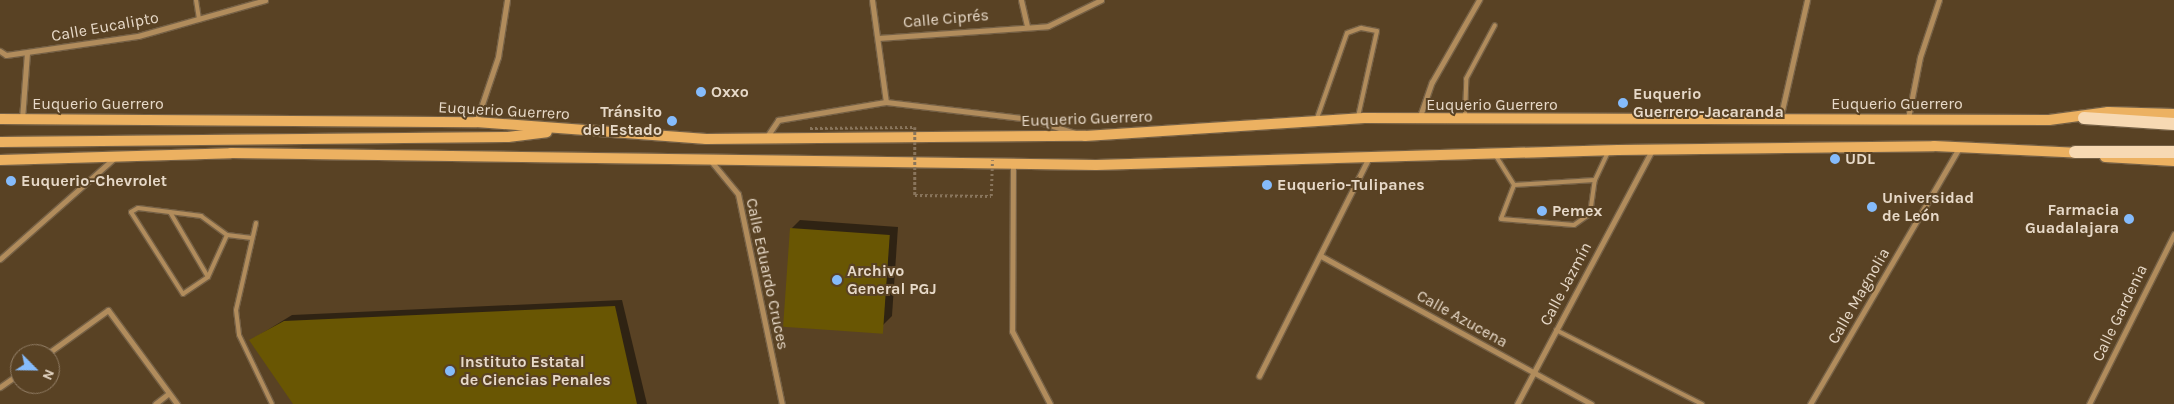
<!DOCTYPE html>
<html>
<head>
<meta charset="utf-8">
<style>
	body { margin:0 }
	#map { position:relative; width:2174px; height:404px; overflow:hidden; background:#594224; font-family:Karla,sans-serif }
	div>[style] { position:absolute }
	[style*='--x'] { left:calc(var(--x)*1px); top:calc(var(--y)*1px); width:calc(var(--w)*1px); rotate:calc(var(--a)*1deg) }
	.shadow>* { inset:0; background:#0007 }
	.building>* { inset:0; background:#695603; transform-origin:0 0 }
	.roads { filter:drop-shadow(1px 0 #756045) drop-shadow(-1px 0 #756045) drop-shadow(0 1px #756045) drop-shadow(0 -1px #756045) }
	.service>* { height:4px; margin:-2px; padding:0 2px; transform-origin:2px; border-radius:2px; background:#b18c5c }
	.minor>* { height:5px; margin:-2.5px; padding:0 2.5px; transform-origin:2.5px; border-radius:2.5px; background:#b18c5c }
	.secondary>* { height:10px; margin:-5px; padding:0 5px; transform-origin:5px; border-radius:5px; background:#ecb161 }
	.primary>* { height:12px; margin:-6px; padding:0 6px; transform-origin:6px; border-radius:6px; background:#f7d9b3 }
	.path-bridge>* { height:2.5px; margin-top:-1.25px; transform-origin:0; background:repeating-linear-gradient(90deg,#89755c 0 2.5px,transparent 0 5px) }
	.dots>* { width:14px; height:14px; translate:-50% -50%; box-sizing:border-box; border:2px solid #594224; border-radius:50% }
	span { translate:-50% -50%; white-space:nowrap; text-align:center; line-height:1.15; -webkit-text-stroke:4px #594224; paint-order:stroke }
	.street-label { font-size:16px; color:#e7d9c8 }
	.poi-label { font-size:16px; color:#e7d9c8; font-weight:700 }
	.left { translate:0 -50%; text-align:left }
	.right { translate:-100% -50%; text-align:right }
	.north { position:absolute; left:10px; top:344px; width:50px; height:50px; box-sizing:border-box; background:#594224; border:1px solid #927e66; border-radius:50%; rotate:113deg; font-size:14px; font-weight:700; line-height:20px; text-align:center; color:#e7d9c8 }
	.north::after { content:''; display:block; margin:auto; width:18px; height:22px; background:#85bbfb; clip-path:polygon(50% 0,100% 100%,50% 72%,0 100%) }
</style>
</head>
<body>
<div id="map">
	<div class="shadow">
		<i style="clip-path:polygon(800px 220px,898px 227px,892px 316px,883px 325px,791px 229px)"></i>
		<i style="clip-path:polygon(622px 300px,647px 404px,294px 404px,251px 340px,292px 315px)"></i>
	</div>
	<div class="building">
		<i style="left:790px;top:228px;width:100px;height:99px;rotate:4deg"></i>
		<i style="clip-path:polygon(615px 306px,637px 404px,293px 404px,249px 340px,284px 321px)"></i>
	</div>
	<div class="roads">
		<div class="service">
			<i style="--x:196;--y:0;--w:20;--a:81"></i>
			<i style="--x:1465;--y:117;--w:38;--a:-88"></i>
			<i style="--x:1466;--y:79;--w:61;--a:-61.8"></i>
			<i style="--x:1316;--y:121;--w:93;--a:-70.6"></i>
			<i style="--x:1347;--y:33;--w:15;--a:-20"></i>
			<i style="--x:1361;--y:28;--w:16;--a:11"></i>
			<i style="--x:1377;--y:31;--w:88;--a:102.5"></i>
			<i style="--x:1496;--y:156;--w:34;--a:58"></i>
			<i style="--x:1514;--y:185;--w:81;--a:-3.5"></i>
			<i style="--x:1595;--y:180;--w:31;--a:-65"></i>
			<i style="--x:1514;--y:185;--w:36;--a:111"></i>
			<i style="--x:1501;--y:219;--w:73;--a:4.7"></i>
			<i style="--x:1574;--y:225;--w:19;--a:-35"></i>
			<i style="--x:1590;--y:214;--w:34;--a:-82"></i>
			<i style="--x:170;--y:212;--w:75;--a:59.7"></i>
			<i style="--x:256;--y:223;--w:89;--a:102.9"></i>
			<i style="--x:236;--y:310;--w:25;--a:83"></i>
			<i style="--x:239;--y:335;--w:76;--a:64.4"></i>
			<i style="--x:227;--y:235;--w:46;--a:114.3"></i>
			<i style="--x:208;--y:277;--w:30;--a:146"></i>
			<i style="--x:183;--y:294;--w:97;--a:-122.4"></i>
			<i style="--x:131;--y:212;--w:8;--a:-30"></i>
			<i style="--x:138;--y:208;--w:64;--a:7.2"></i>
			<i style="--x:201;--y:216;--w:32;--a:36"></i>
			<i style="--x:227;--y:235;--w:25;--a:7"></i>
			<i style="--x:1556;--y:330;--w:164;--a:26.9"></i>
		</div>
		<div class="minor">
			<i style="--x:872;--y:0;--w:103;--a:82.2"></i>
			<i style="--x:1021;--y:0;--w:27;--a:77"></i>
			<i style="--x:878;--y:38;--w:170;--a:-4"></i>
			<i style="--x:1048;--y:26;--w:59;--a:-26.1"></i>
			<i style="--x:0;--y:51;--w:7;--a:34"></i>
			<i style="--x:6;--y:55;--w:133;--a:-8.2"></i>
			<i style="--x:138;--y:36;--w:132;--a:-15.8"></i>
			<i style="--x:1908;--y:118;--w:62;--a:-78.9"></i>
			<i style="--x:1920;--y:57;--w:60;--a:-71.6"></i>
			<i style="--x:22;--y:119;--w:66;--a:-85.7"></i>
			<i style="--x:1419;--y:119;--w:39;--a:-71"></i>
			<i style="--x:1432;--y:82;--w:95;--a:-60.2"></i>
			<i style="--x:1780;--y:119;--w:122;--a:-77.2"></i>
			<i style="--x:476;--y:122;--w:69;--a:-71.3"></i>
			<i style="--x:498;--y:57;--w:58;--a:-81"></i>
			<i style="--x:766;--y:138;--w:22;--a:-56"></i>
			<i style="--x:778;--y:120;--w:109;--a:-9.5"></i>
			<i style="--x:886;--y:102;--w:145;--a:6.7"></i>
			<i style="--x:1030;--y:119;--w:47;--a:17.3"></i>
			<i style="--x:710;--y:160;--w:44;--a:50.5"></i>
			<i style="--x:738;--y:194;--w:215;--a:78.2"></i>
			<i style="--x:1013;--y:163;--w:168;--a:90.3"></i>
			<i style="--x:1012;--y:331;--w:82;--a:62.5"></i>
			<i style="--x:1321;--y:256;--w:308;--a:28.7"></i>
			<i style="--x:0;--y:259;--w:152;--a:-41.5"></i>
			<i style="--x:47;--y:354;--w:75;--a:-35.8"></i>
			<i style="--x:108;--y:310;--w:117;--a:53.7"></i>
			<i style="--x:1259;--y:376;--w:245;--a:-63.3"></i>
			<i style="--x:0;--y:387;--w:24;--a:-35"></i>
			<i style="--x:155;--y:404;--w:16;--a:-38"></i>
			<i style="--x:1517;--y:404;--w:288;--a:-62"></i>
			<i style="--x:1810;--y:404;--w:296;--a:-59.8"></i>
			<i style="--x:2089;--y:404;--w:190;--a:-63.4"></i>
		</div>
		<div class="secondary">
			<i style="--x:0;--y:119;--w:476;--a:0.4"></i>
			<i style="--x:476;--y:122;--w:231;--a:4.2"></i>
			<i style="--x:706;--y:139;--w:379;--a:-0.5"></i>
			<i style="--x:1085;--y:136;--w:280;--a:-3.7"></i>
			<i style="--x:1364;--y:118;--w:685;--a:0.17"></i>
			<i style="--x:2049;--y:120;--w:60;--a:-7.7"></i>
			<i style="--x:2108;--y:112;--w:66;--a:1.7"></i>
			<i style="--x:0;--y:142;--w:508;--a:-0.56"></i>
			<i style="--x:508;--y:137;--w:39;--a:-7"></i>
			<i style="--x:2105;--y:157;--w:69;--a:3.3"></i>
			<i style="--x:0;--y:160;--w:231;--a:-1.7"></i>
			<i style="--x:231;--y:153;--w:865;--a:0.79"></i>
			<i style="--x:1096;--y:165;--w:522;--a:-1.65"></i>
			<i style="--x:1618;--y:150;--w:316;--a:-0.7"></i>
			<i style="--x:1934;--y:146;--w:146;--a:2.7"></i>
		</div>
		<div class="primary">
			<i style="--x:2084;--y:118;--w:90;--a:3.8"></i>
			<i style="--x:2075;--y:152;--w:99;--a:0"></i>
		</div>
	</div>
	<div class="path-bridge">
		<i style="--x:810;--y:128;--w:105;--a:-0.5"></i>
		<i style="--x:915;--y:127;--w:68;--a:90"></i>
		<i style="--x:915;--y:195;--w:76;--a:0.8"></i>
		<i style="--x:991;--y:196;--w:36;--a:-88"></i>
	</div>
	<div class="dots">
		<i style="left:701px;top:92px;background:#85bbfb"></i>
		<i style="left:1623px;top:103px;background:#85bbfb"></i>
		<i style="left:672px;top:121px;background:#85bbfb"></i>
		<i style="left:1835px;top:159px;background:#85bbfb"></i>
		<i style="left:11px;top:181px;background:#85bbfb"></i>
		<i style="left:1267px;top:185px;background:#85bbfb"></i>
		<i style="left:1872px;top:207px;background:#85bbfb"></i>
		<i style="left:1542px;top:211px;background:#85bbfb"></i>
		<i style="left:2129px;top:219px;background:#85bbfb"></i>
		<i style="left:837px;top:280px;background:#85bbfb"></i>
		<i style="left:450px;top:371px;background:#85bbfb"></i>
	</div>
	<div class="street-label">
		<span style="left:946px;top:19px;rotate:-5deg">Calle Ciprés</span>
		<span style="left:105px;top:27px;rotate:-10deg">Calle Eucalipto</span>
		<span style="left:98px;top:104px">Euquerio Guerrero</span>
		<span style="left:1897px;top:104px">Euquerio Guerrero</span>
		<span style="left:1492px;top:105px">Euquerio Guerrero</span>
		<span style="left:504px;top:111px;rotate:3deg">Euquerio Guerrero</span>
		<span style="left:1087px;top:119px;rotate:-2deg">Euquerio Guerrero</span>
		<span style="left:767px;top:274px;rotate:78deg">Calle Eduardo Cruces</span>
		<span style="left:1566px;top:284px;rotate:-62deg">Calle Jazmín</span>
		<span style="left:1859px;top:296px;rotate:-60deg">Calle Magnolia</span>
		<span style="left:2120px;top:313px;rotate:-64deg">Calle Gardenia</span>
		<span style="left:1462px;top:319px;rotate:29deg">Calle Azucena</span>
	</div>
	<div class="poi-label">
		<span class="left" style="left:711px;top:92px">Oxxo</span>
		<span class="left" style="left:1633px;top:103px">Euquerio<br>Guerrero-Jacaranda</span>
		<span class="right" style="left:662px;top:121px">Tránsito<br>del Estado</span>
		<span class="left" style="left:1845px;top:159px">UDL</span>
		<span class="left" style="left:21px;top:181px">Euquerio-Chevrolet</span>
		<span class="left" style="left:1277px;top:185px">Euquerio-Tulipanes</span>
		<span class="left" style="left:1882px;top:207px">Universidad<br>de León</span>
		<span class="right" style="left:2119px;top:219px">Farmacia<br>Guadalajara</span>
		<span class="left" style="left:1552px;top:211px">Pemex</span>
		<span class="left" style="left:847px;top:280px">Archivo<br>General PGJ</span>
		<span class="left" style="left:460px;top:371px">Instituto Estatal<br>de Ciencias Penales</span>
	</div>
	<div class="north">N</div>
</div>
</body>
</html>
